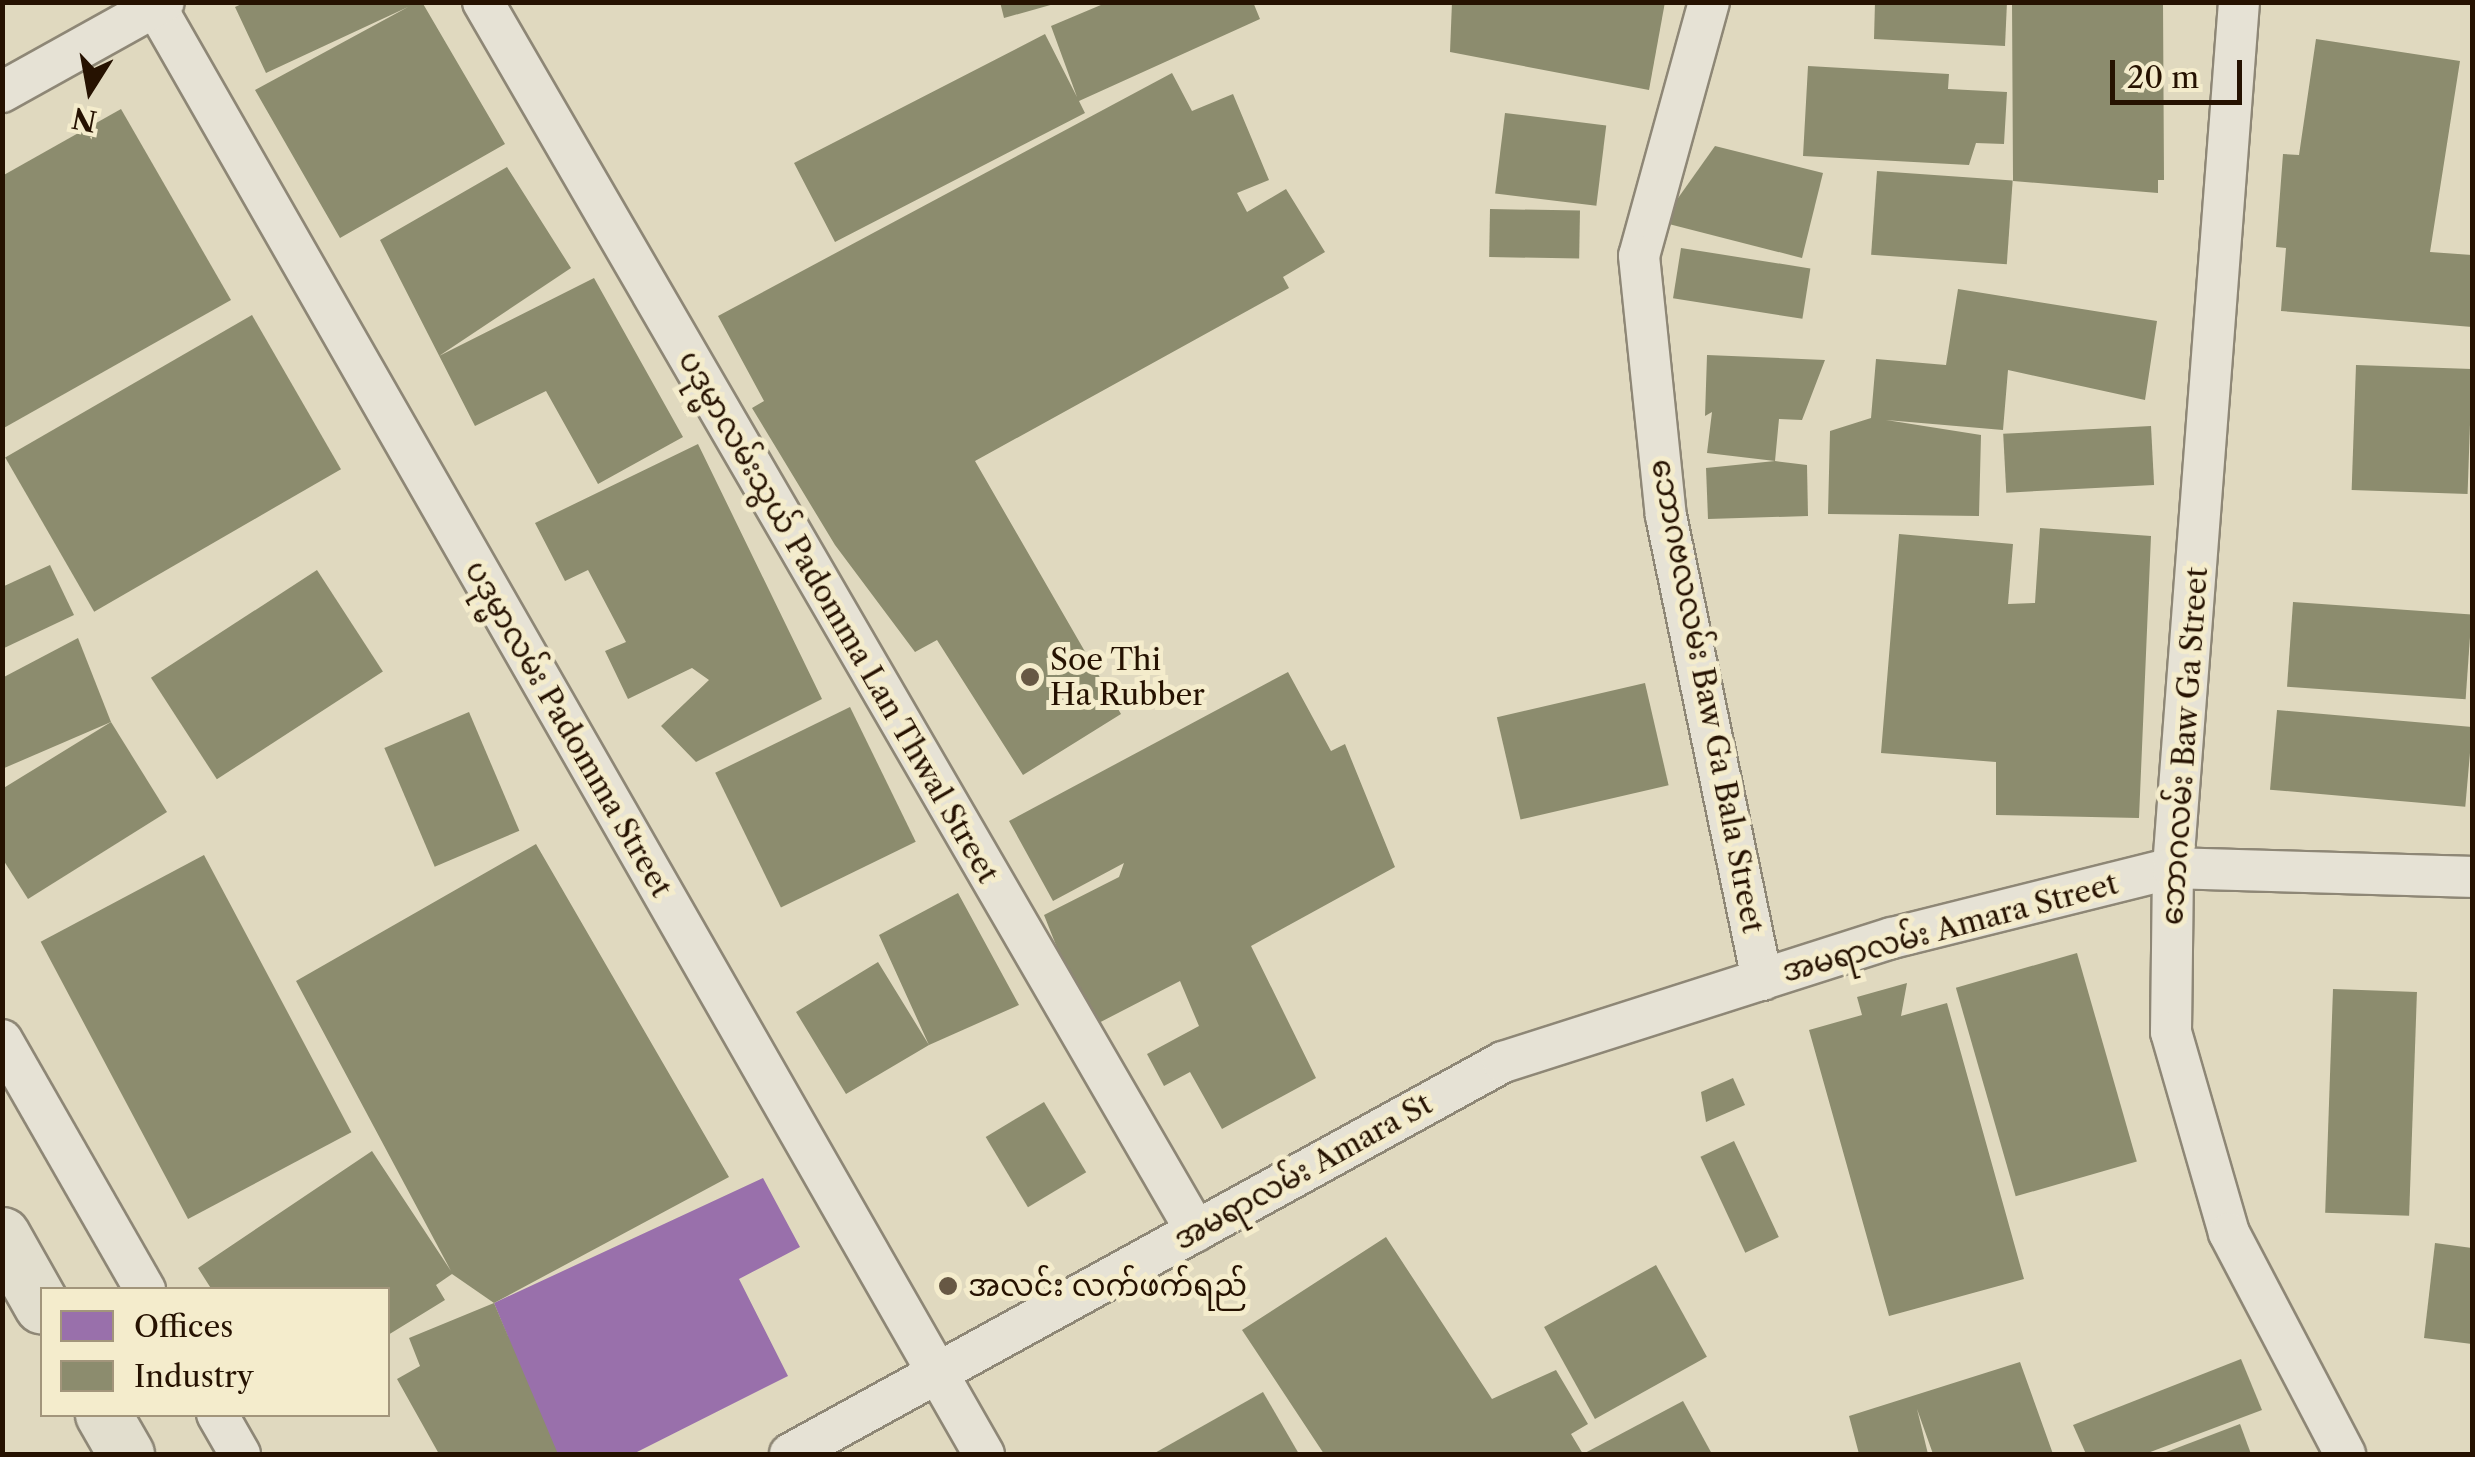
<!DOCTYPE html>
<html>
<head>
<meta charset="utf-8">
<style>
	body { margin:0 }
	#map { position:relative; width:2475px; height:1457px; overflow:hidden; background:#e0d9bf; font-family:"Libre Caslon Text","Noto Sans Myanmar",serif }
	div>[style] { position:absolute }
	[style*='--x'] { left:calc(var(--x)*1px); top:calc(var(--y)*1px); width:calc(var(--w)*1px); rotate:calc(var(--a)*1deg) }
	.offices>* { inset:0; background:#9970ab }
	.industry>* { inset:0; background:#8c8c6e; transform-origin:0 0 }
	.roads { filter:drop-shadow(2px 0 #8e8776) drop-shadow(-2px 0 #8e8776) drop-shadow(0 2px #8e8776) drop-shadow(0 -2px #8e8776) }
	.minor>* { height:40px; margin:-20px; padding:0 20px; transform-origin:20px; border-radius:20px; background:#e6e2d5 }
	.primary>* { height:55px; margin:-27.5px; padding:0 27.5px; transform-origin:27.5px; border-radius:27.5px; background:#e2dece }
	.dots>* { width:28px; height:28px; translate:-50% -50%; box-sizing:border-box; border:5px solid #f4eccc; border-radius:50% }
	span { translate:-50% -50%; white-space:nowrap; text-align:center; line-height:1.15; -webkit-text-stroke:10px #f4eccc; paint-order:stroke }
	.street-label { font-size:30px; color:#261201 }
	.poi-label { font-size:30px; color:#261201 }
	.left { translate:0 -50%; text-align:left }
	.frame { position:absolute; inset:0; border:5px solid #261201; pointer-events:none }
	.legend { position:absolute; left:40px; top:1287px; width:350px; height:130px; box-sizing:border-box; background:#f4eccc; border:2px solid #a2957b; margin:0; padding:12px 18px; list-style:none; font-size:30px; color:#261201 }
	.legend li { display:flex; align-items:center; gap:20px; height:50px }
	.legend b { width:50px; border:2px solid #a2957b }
	.north { position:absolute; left:40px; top:40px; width:100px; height:100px; -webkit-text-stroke:8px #f4eccc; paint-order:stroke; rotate:191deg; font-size:28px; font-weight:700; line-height:40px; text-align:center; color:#261201 }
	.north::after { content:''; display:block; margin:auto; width:35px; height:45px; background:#261201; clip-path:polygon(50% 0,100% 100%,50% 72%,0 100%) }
	.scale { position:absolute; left:2110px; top:60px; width:132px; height:45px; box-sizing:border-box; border:5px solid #261201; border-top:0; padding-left:12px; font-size:30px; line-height:35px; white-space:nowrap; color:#261201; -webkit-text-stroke:8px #f4eccc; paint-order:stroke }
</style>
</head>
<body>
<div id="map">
	<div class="offices">
		<i style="clip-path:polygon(763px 1178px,800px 1247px,739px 1279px,788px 1376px,633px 1454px,548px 1454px,492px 1346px,508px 1337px,494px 1303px)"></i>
	</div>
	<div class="industry">
		<i style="clip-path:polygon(246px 2px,422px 2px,505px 144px,340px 238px,255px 90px,408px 7px,266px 73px,235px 7px)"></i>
		<i style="clip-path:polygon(1000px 2px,1053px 2px,1054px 4px,1004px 18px)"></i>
		<i style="clip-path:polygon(1108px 2px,1253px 2px,1260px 19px,1079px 101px,1085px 113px,835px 242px,794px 163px,1045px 34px,1077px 97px,1051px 26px)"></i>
		<i style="clip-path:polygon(1452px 2px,1665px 2px,1649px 90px,1450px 52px)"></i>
		<i style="clip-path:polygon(1875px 2px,2007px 2px,2005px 46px,1874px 39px)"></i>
		<i style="clip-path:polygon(2012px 2px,2163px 2px,2164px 180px,2158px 180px,2158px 193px,2013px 181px)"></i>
		<i style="clip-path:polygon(2316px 39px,2460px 61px,2430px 252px,2472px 255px,2472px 327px,2281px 311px,2286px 248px,2276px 247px,2283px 154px,2299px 155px)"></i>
		<i style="clip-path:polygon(1808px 66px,1949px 74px,1948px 89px,2007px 92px,2004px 144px,1976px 143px,1969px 165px,1803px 156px)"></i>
		<i style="clip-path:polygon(1172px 73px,1192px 111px,1233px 94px,1269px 180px,1237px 193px,1247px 212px,1286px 189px,1325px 252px,1283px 277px,1289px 288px,975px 461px,1121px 714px,1023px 775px,937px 640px,915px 652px,835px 545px,752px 408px,764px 401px,718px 316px)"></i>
		<i style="clip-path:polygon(121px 109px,231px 300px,2px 429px,2px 176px)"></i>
		<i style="left:1505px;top:113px;width:102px;height:81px;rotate:7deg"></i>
		<i style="clip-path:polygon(1715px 146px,1823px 173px,1802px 258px,1661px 222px)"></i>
		<i style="clip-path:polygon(507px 167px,571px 268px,439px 356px,594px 278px,683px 437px,598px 484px,546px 391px,475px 426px,380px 240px)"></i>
		<i style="left:1877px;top:171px;width:136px;height:84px;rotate:4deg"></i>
		<i style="left:1490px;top:209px;width:90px;height:48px;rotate:1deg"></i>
		<i style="left:1681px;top:248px;width:131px;height:51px;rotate:9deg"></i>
		<i style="clip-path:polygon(1958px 289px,2157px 321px,2145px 400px,2008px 370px,2003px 430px,1886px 420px,1981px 435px,1979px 516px,1828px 514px,1830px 431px,1871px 418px,1876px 359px,1946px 365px)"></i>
		<i style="left:252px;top:315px;width:178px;height:285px;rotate:60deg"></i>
		<i style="clip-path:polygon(1707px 355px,1825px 360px,1802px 420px,1779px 419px,1775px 461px,1707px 453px,1712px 412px,1705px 416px)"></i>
		<i style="left:2356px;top:365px;width:116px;height:125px;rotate:2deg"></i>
		<i style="left:2151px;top:426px;width:59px;height:148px;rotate:87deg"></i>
		<i style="clip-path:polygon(698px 444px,822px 699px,696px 762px,661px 726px,709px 680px,692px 668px,628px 699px,605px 651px,626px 642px,588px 570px,565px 581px,535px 523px)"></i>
		<i style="clip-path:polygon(1775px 461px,1807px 465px,1808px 516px,1708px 519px,1706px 468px)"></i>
		<i style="clip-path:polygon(2040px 528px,2151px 536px,2139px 818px,1996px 815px,1996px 762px,1881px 753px,1899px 534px,2013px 544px,2008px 604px,2035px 603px)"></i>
		<i style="clip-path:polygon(50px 565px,74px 615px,2px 649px,2px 587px)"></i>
		<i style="left:317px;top:570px;width:121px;height:198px;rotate:57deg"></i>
		<i style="left:2293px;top:602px;width:179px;height:85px;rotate:4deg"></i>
		<i style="clip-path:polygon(78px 638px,111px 722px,2px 769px,2px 678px)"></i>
		<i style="clip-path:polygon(1288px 672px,1331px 751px,1345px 744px,1395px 867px,1251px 946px,1316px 1078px,1222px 1129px,1190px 1072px,1164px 1086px,1147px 1054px,1199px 1026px,1180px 981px,1089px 1028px,1044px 915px,1119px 877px,1124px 863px,1053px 901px,1009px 821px)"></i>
		<i style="left:1645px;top:683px;width:105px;height:152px;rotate:77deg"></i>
		<i style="left:850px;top:707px;width:150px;height:150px;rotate:64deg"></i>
		<i style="left:2277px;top:710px;width:196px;height:80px;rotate:5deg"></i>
		<i style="left:469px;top:712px;width:129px;height:92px;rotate:67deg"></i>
		<i style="clip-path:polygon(111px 722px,167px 812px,28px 899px,2px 858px,2px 789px)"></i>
		<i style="clip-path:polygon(536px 844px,729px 1177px,494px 1303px,558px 1454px,439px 1454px,397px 1379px,420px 1366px,409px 1338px,494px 1303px,452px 1274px,436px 1285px,445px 1300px,388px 1335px,388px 1290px,212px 1290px,198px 1268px,372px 1151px,451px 1271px,296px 981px)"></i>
		<i style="left:204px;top:855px;width:314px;height:185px;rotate:62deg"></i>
		<i style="clip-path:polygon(958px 893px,1019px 1005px,929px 1045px,846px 1094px,796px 1012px,878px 962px,929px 1045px,879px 935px)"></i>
		<i style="left:2077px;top:953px;width:217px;height:126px;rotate:74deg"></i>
		<i style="clip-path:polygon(1907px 983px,1901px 1016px,1947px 1003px,2024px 1279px,1889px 1316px,1809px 1030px,1862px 1015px,1857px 997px)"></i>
		<i style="left:2333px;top:989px;width:84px;height:224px;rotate:2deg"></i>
		<i style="clip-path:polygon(1733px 1078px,1745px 1105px,1706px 1122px,1701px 1092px)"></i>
		<i style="left:1044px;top:1102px;width:82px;height:68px;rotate:59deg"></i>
		<i style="left:1734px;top:1141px;width:106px;height:37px;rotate:65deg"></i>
		<i style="clip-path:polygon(1386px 1237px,1492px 1399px,1556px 1370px,1588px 1424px,1571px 1434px,1583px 1454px,1324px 1454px,1242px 1330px)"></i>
		<i style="clip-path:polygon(2435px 1243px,2472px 1248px,2472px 1344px,2424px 1338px)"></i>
		<i style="left:1656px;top:1265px;width:105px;height:128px;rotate:61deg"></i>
		<i style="clip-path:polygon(2241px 1359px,2262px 1410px,2145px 1454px,2086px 1454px,2073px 1425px)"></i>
		<i style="clip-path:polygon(2020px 1362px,2053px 1454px,1933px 1454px,1917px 1409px,1928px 1454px,1859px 1454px,1849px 1416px)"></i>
		<i style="clip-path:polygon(1263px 1392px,1299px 1454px,1153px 1454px)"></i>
		<i style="clip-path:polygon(1683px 1401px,1712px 1454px,1583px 1454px)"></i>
		<i style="clip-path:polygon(2240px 1424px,2251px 1454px,2161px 1454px)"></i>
	</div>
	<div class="roads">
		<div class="minor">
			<i style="--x:153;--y:2;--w:1673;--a:60.22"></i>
			<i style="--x:483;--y:2;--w:1421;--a:59.88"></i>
			<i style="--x:1709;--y:2;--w:263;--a:105.4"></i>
			<i style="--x:1639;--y:256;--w:261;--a:84.1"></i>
			<i style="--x:1666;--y:516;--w:474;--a:78.3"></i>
			<i style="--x:2239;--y:2;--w:869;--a:94.36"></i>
			<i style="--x:2173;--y:868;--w:164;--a:90.7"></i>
			<i style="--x:2171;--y:1032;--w:209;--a:73.9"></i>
			<i style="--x:2229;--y:1233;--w:250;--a:62.3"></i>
			<i style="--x:2;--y:92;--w:185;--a:-29.1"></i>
			<i style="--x:2;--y:1040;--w:288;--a:60.2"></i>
			<i style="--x:217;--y:1414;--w:46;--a:60.1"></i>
			<i style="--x:790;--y:1454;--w:814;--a:-28.8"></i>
			<i style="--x:1503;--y:1062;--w:408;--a:-17.7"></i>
			<i style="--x:1892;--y:938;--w:290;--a:-14"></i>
			<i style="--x:2173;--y:868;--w:299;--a:1.7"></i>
		</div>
		<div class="primary">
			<i style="--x:2;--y:1235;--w:81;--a:60.6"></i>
			<i style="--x:103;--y:1414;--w:46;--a:60.1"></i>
		</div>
	</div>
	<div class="dots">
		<i style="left:1030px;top:677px;background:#675844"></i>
		<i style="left:948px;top:1286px;background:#675844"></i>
	</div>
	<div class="street-label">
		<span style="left:838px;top:617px;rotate:60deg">ပဒုမ္မာလမ်းသွယ် Padomma Lan Thwal Street</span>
		<span style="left:1707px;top:696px;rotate:79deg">ဘောဂဗလလမ်း Baw Ga Bala Street</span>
		<span style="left:568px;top:729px;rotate:60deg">ပဒုမ္မာလမ်း Padomma Street</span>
		<span style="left:2185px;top:746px;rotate:-86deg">ဘောဂလမ်း Baw Ga Street</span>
		<span style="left:1950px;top:928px;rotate:-15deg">အမရာလမ်း Amara Street</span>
		<span style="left:1303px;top:1172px;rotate:-29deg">အမရာလမ်း Amara St</span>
	</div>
	<div class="poi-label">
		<span class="left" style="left:1050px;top:677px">Soe Thi<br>Ha Rubber</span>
		<span class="left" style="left:968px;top:1286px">အလင်း လက်ဖက်ရည်</span>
	</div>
	<div class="frame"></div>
	<ul class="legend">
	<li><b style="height:28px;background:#9970ab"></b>Offices</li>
	<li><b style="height:28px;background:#8c8c6e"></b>Industry</li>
	</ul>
	<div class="north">N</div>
	<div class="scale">20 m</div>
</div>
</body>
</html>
